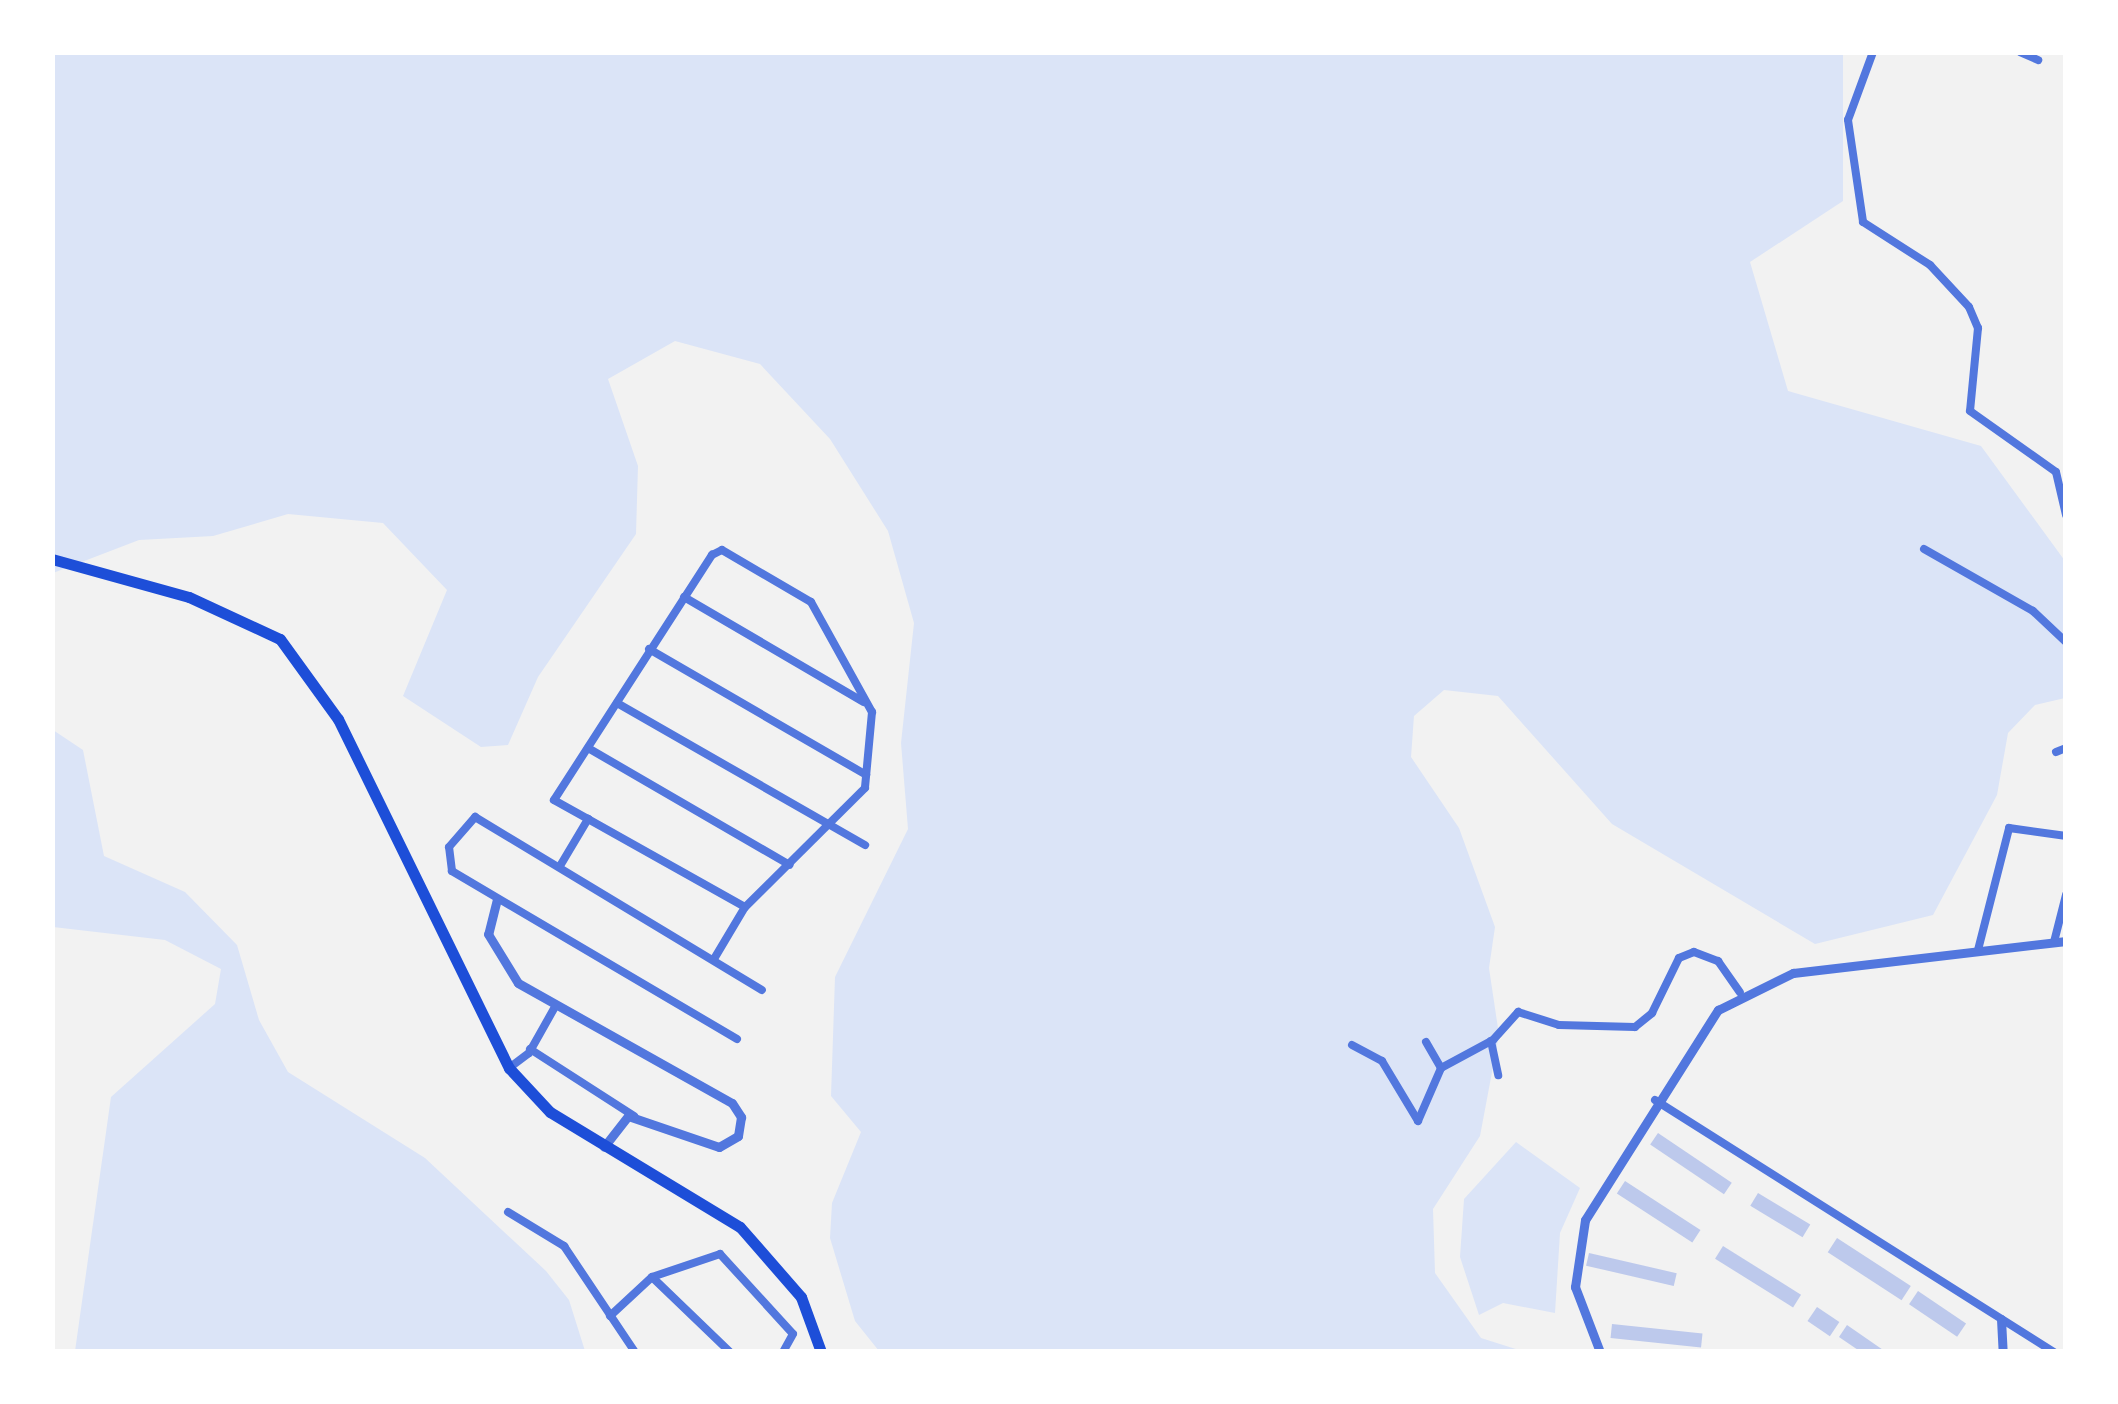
<!DOCTYPE html>
<html>
<head>
<meta charset="utf-8">
<style>
	body { margin:0 }
	#map { position:relative; width:2118px; height:1404px; overflow:hidden; background:#f2f2f2; font-family:Montserrat,sans-serif }
	div>[style] { position:absolute }
	[style*='--x'] { left:calc(var(--x)*1px); top:calc(var(--y)*1px); width:calc(var(--w)*1px); rotate:calc(var(--a)*1deg) }
	.green>* { inset:0; background:#dbe4f7 }
	.building>* { inset:0; background:#bdc9ec; transform-origin:0 0 }
	.minor>* { height:8px; margin:-4px; padding:0 4px; transform-origin:4px; border-radius:4px; background:#5277de }
	.tertiary>* { height:9px; margin:-4.5px; padding:0 4.5px; transform-origin:4.5px; border-radius:4.5px; background:#5277de }
	.primary>* { height:11px; margin:-5.5px; padding:0 5.5px; transform-origin:5.5px; border-radius:5.5px; background:#1d4ed8 }
	span { translate:-50% -50%; white-space:nowrap; text-align:center; line-height:1.15; -webkit-text-stroke:10px #fff; paint-order:stroke }
	.frame { position:absolute; inset:0; border:55px solid #fff; pointer-events:none }
</style>
</head>
<body>
<div id="map">
	<div class="green">
		<i style="clip-path:polygon(53px 53px,1843px 53px,1843px 201px,1750px 262px,1788px 391px,1981px 446px,2065px 561px,2065px 698px,2035px 705px,2008px 733px,1997px 795px,1933px 915px,1815px 944px,1612px 824px,1498px 696px,1444px 690px,1414px 716px,1411px 757px,1459px 828px,1495px 927px,1489px 968px,1499px 1035px,1480px 1136px,1433px 1209px,1435px 1273px,1481px 1338px,1522px 1351px,879px 1351px,855px 1321px,830px 1238px,832px 1203px,861px 1132px,831px 1096px,835px 977px,908px 829px,901px 743px,914px 623px,888px 531px,830px 439px,760px 364px,675px 341px,608px 379px,638px 466px,636px 534px,538px 677px,508px 745px,481px 747px,403px 696px,447px 590px,383px 523px,288px 514px,213px 536px,139px 540px,53px 573px)"></i>
		<i style="clip-path:polygon(53px 730px,83px 750px,104px 856px,185px 892px,237px 945px,259px 1020px,288px 1072px,425px 1158px,546px 1271px,569px 1300px,585px 1351px,75px 1351px,111px 1097px,215px 1004px,221px 969px,165px 940px,53px 927px)"></i>
		<i style="clip-path:polygon(1516px 1142px,1580px 1188px,1560px 1233px,1555px 1313px,1503px 1303px,1479px 1315px,1460px 1257px,1464px 1199px)"></i>
	</div>
	<div class="building">
		<i style="left:1658px;top:1133px;width:89px;height:14px;rotate:34deg"></i>
		<i style="left:1625px;top:1181px;width:90px;height:15px;rotate:33deg"></i>
		<i style="left:1758px;top:1193px;width:61px;height:15px;rotate:31deg"></i>
		<i style="left:1837px;top:1238px;width:88px;height:17px;rotate:33deg"></i>
		<i style="left:1723px;top:1246px;width:92px;height:15px;rotate:32deg"></i>
		<i style="left:1589px;top:1253px;width:90px;height:13px;rotate:13deg"></i>
		<i style="left:1918px;top:1291px;width:58px;height:16px;rotate:34deg"></i>
		<i style="left:1817px;top:1307px;width:27px;height:17px;rotate:34deg"></i>
		<i style="left:1612px;top:1324px;width:91px;height:14px;rotate:6deg"></i>
		<i style="clip-path:polygon(1847px 1325px,1886px 1352px,1861px 1352px,1839px 1337px)"></i>
	</div>
	<div class="minor">
		<i style="--x:1873;--y:52;--w:72;--a:110.2"></i>
		<i style="--x:1848;--y:120;--w:103;--a:81.6"></i>
		<i style="--x:1863;--y:222;--w:80;--a:32.7"></i>
		<i style="--x:1930;--y:265;--w:57;--a:47.1"></i>
		<i style="--x:1969;--y:307;--w:23;--a:67"></i>
		<i style="--x:1978;--y:328;--w:83;--a:95.5"></i>
		<i style="--x:1970;--y:411;--w:105;--a:35.3"></i>
		<i style="--x:2056;--y:472;--w:44;--a:76.9"></i>
		<i style="--x:2020;--y:52;--w:20;--a:24"></i>
		<i style="--x:1924;--y:549;--w:125;--a:29.6"></i>
		<i style="--x:2033;--y:611;--w:45;--a:43.2"></i>
		<i style="--x:684;--y:597;--w:208;--a:30.3"></i>
		<i style="--x:649;--y:649;--w:251;--a:30.1"></i>
		<i style="--x:617;--y:703;--w:286;--a:29.8"></i>
		<i style="--x:588;--y:748;--w:233;--a:30.1"></i>
		<i style="--x:2056;--y:752;--w:11;--a:-22"></i>
		<i style="--x:588;--y:819;--w:180;--a:29.3"></i>
		<i style="--x:560;--y:866;--w:55;--a:-59.2"></i>
		<i style="--x:588;--y:819;--w:39;--a:-151"></i>
		<i style="--x:554;--y:800;--w:292;--a:-57.2"></i>
		<i style="--x:712;--y:555;--w:11;--a:-27"></i>
		<i style="--x:722;--y:550;--w:103;--a:30.3"></i>
		<i style="--x:811;--y:602;--w:126;--a:61"></i>
		<i style="--x:872;--y:712;--w:76;--a:95.3"></i>
		<i style="--x:865;--y:788;--w:169;--a:135.2"></i>
		<i style="--x:745;--y:907;--w:61;--a:120.8"></i>
		<i style="--x:2054;--y:942;--w:49;--a:-75.7"></i>
		<i style="--x:1978;--y:950;--w:126;--a:-75.7"></i>
		<i style="--x:2009;--y:828;--w:58;--a:8"></i>
		<i style="--x:737;--y:1039;--w:331;--a:-149.5"></i>
		<i style="--x:452;--y:871;--w:24;--a:-97"></i>
		<i style="--x:449;--y:847;--w:40;--a:-49"></i>
		<i style="--x:475;--y:817;--w:335;--a:31.1"></i>
		<i style="--x:1491;--y:1041;--w:35;--a:78"></i>
		<i style="--x:1426;--y:1042;--w:30;--a:60"></i>
		<i style="--x:1441;--y:1068;--w:59;--a:-28.3"></i>
		<i style="--x:1493;--y:1040;--w:38;--a:-48"></i>
		<i style="--x:1518;--y:1012;--w:43;--a:17.6"></i>
		<i style="--x:1559;--y:1025;--w:76;--a:1.5"></i>
		<i style="--x:1635;--y:1027;--w:22;--a:-39"></i>
		<i style="--x:1652;--y:1013;--w:61;--a:-63.9"></i>
		<i style="--x:1679;--y:958;--w:16;--a:-22"></i>
		<i style="--x:1694;--y:952;--w:26;--a:21"></i>
		<i style="--x:1718;--y:961;--w:38;--a:55"></i>
		<i style="--x:1352;--y:1045;--w:34;--a:28"></i>
		<i style="--x:1382;--y:1061;--w:70;--a:59"></i>
		<i style="--x:1418;--y:1121;--w:58;--a:-66.5"></i>
		<i style="--x:530;--y:1049;--w:124;--a:32.8"></i>
		<i style="--x:509;--y:1068;--w:25;--a:-37"></i>
		<i style="--x:529;--y:1053;--w:55;--a:-60.6"></i>
		<i style="--x:1655;--y:1100;--w:472;--a:32.3"></i>
		<i style="--x:508;--y:1212;--w:66;--a:31.3"></i>
		<i style="--x:564;--y:1246;--w:128;--a:56.2"></i>
		<i style="--x:652;--y:1277;--w:108;--a:43.9"></i>
		<i style="--x:610;--y:1316;--w:57;--a:-42.9"></i>
		<i style="--x:652;--y:1277;--w:72;--a:-18.7"></i>
		<i style="--x:720;--y:1254;--w:108;--a:47.6"></i>
		<i style="--x:793;--y:1334;--w:21;--a:119"></i>
	</div>
	<div class="tertiary">
		<i style="--x:497;--y:899;--w:36;--a:104"></i>
		<i style="--x:488;--y:934;--w:57;--a:58.5"></i>
		<i style="--x:518;--y:983;--w:245;--a:29.3"></i>
		<i style="--x:732;--y:1103;--w:17;--a:57"></i>
		<i style="--x:741;--y:1117;--w:19;--a:99"></i>
		<i style="--x:738;--y:1136;--w:22;--a:150"></i>
		<i style="--x:719;--y:1147;--w:96;--a:-161.2"></i>
		<i style="--x:628;--y:1116;--w:39;--a:128"></i>
		<i style="--x:2001;--y:1319;--w:33;--a:87"></i>
		<i style="--x:1600;--y:1352;--w:70;--a:-111"></i>
		<i style="--x:1575;--y:1287;--w:68;--a:-81.5"></i>
		<i style="--x:1585;--y:1220;--w:249;--a:-57.7"></i>
		<i style="--x:1718;--y:1010;--w:84;--a:-26.3"></i>
		<i style="--x:1793;--y:973;--w:275;--a:-6.7"></i>
	</div>
	<div class="primary">
		<i style="--x:52;--y:559;--w:142;--a:15.5"></i>
		<i style="--x:189;--y:597;--w:100;--a:24.8"></i>
		<i style="--x:280;--y:639;--w:99;--a:54.1"></i>
		<i style="--x:338;--y:719;--w:389;--a:63.9"></i>
		<i style="--x:509;--y:1068;--w:60;--a:47"></i>
		<i style="--x:550;--y:1112;--w:222;--a:31.2"></i>
		<i style="--x:740;--y:1227;--w:93;--a:48.9"></i>
		<i style="--x:801;--y:1297;--w:59;--a:70"></i>
	</div>
	<div class="frame"></div>
</div>
</body>
</html>
